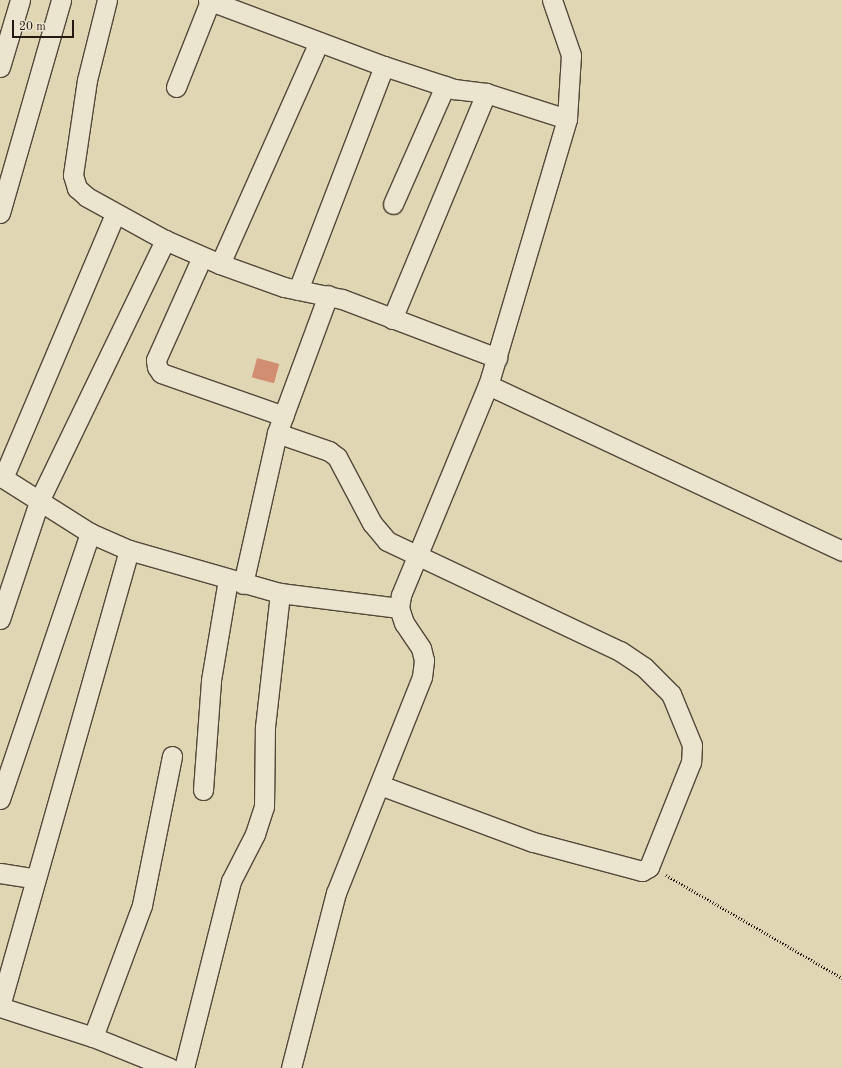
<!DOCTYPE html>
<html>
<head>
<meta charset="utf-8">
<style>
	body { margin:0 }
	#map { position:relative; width:842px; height:1068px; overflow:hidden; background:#e0d6b3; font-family:"Old Standard TT",serif }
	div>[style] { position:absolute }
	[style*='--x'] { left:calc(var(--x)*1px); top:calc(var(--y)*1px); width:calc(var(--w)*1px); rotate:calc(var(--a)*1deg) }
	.building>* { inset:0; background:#d28e73; transform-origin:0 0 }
	.path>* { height:2.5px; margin-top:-1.25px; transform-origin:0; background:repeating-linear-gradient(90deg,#261913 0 1px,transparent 0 3px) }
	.roads { filter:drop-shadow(1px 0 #54483b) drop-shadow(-1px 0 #54483b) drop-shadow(0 1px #54483b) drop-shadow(0 -1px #54483b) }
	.street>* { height:19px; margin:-9.5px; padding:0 9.5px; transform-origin:9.5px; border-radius:9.5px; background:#ebe4ce }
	span { translate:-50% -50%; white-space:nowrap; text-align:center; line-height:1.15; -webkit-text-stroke:3px #ebe4ce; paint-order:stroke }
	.scale { position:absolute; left:12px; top:20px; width:62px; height:18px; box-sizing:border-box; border:2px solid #261913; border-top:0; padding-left:5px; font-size:12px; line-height:14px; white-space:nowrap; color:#261913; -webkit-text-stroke:3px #ebe4ce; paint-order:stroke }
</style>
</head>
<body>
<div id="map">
	<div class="building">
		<i style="left:257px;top:358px;width:23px;height:20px;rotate:15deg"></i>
	</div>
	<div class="path">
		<i style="--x:666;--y:875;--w:204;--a:30.3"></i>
	</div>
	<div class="roads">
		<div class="street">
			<i style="--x:107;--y:0;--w:82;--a:104"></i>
			<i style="--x:87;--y:80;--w:96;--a:98.4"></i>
			<i style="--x:73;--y:175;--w:14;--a:73"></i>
			<i style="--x:77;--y:188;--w:13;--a:42"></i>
			<i style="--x:87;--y:197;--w:89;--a:28.9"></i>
			<i style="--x:165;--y:240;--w:60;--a:23.6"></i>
			<i style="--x:220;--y:264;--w:68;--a:19.8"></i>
			<i style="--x:284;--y:287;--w:59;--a:11.7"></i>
			<i style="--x:342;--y:299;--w:166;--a:20.8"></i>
			<i style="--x:208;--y:0;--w:188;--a:20.6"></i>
			<i style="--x:384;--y:66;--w:74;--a:18.2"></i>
			<i style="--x:454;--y:89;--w:32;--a:7"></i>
			<i style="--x:486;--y:93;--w:85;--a:17.8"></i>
			<i style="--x:552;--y:0;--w:58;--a:70.9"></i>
			<i style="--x:571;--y:55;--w:64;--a:93.6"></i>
			<i style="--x:567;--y:119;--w:277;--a:106.5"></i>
			<i style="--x:488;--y:385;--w:391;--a:25.1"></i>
			<i style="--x:0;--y:67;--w:70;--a:-73.4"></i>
			<i style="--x:176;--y:87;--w:92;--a:-68.4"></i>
			<i style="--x:393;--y:204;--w:129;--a:-66.2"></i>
			<i style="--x:0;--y:213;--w:222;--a:-74"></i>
			<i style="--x:202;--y:257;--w:113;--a:114.1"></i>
			<i style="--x:156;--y:360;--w:7;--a:82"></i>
			<i style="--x:157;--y:367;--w:7;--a:56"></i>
			<i style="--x:161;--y:373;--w:130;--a:19.3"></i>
			<i style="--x:220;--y:264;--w:243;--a:-66"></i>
			<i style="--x:298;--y:290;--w:240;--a:-69"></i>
			<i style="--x:392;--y:319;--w:245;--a:-67.4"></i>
			<i style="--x:277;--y:433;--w:55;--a:19.1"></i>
			<i style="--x:329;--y:451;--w:10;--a:37"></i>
			<i style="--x:337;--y:457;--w:75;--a:62.1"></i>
			<i style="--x:372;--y:523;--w:23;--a:50"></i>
			<i style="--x:387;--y:541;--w:258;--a:25.3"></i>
			<i style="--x:620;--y:651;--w:29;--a:34"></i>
			<i style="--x:644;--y:667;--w:38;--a:45"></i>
			<i style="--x:671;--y:694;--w:55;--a:67.6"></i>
			<i style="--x:692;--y:745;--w:17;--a:93"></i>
			<i style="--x:691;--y:762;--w:113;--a:111.8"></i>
			<i style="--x:649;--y:867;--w:8;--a:150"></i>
			<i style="--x:642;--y:871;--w:113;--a:-165.1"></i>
			<i style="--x:533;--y:842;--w:163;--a:-159.6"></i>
			<i style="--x:0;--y:476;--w:107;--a:32.3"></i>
			<i style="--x:90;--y:533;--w:43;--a:23.6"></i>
			<i style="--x:129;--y:550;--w:157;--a:15.9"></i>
			<i style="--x:280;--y:593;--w:120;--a:7.2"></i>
			<i style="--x:3;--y:478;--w:287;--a:-67"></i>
			<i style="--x:243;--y:584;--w:155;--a:-77.3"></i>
			<i style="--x:277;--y:433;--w:147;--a:-69.7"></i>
			<i style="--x:0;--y:619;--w:126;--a:-71.6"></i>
			<i style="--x:40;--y:499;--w:288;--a:-64.2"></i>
			<i style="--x:203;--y:790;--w:110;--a:-85.8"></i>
			<i style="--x:211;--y:680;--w:101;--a:-80.4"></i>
			<i style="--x:0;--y:799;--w:281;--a:-71.3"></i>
			<i style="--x:0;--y:873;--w:36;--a:9"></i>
			<i style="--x:0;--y:1006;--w:474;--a:-74.2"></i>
			<i style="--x:0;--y:1007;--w:98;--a:17.9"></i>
			<i style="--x:93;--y:1037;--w:83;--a:21.9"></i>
			<i style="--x:93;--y:1037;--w:141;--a:-69.6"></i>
			<i style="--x:142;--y:905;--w:152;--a:-78.6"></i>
			<i style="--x:184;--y:1068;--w:193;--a:-75.9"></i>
			<i style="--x:231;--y:881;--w:53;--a:-62.9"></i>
			<i style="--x:255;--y:834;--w:28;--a:-72"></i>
			<i style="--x:264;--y:807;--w:80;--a:-89.3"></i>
			<i style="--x:265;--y:727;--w:135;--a:-83.6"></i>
			<i style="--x:291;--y:1068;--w:181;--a:-75.6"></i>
			<i style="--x:336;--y:893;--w:232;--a:-68.3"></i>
			<i style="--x:422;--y:677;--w:17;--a:-83"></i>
			<i style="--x:424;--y:660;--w:12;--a:-104"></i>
			<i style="--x:421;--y:648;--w:30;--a:-124"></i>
			<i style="--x:404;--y:623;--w:16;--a:-108"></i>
			<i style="--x:399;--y:608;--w:13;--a:-81"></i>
			<i style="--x:401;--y:595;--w:227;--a:-67.5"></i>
		</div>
	</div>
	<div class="scale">20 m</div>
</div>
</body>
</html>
